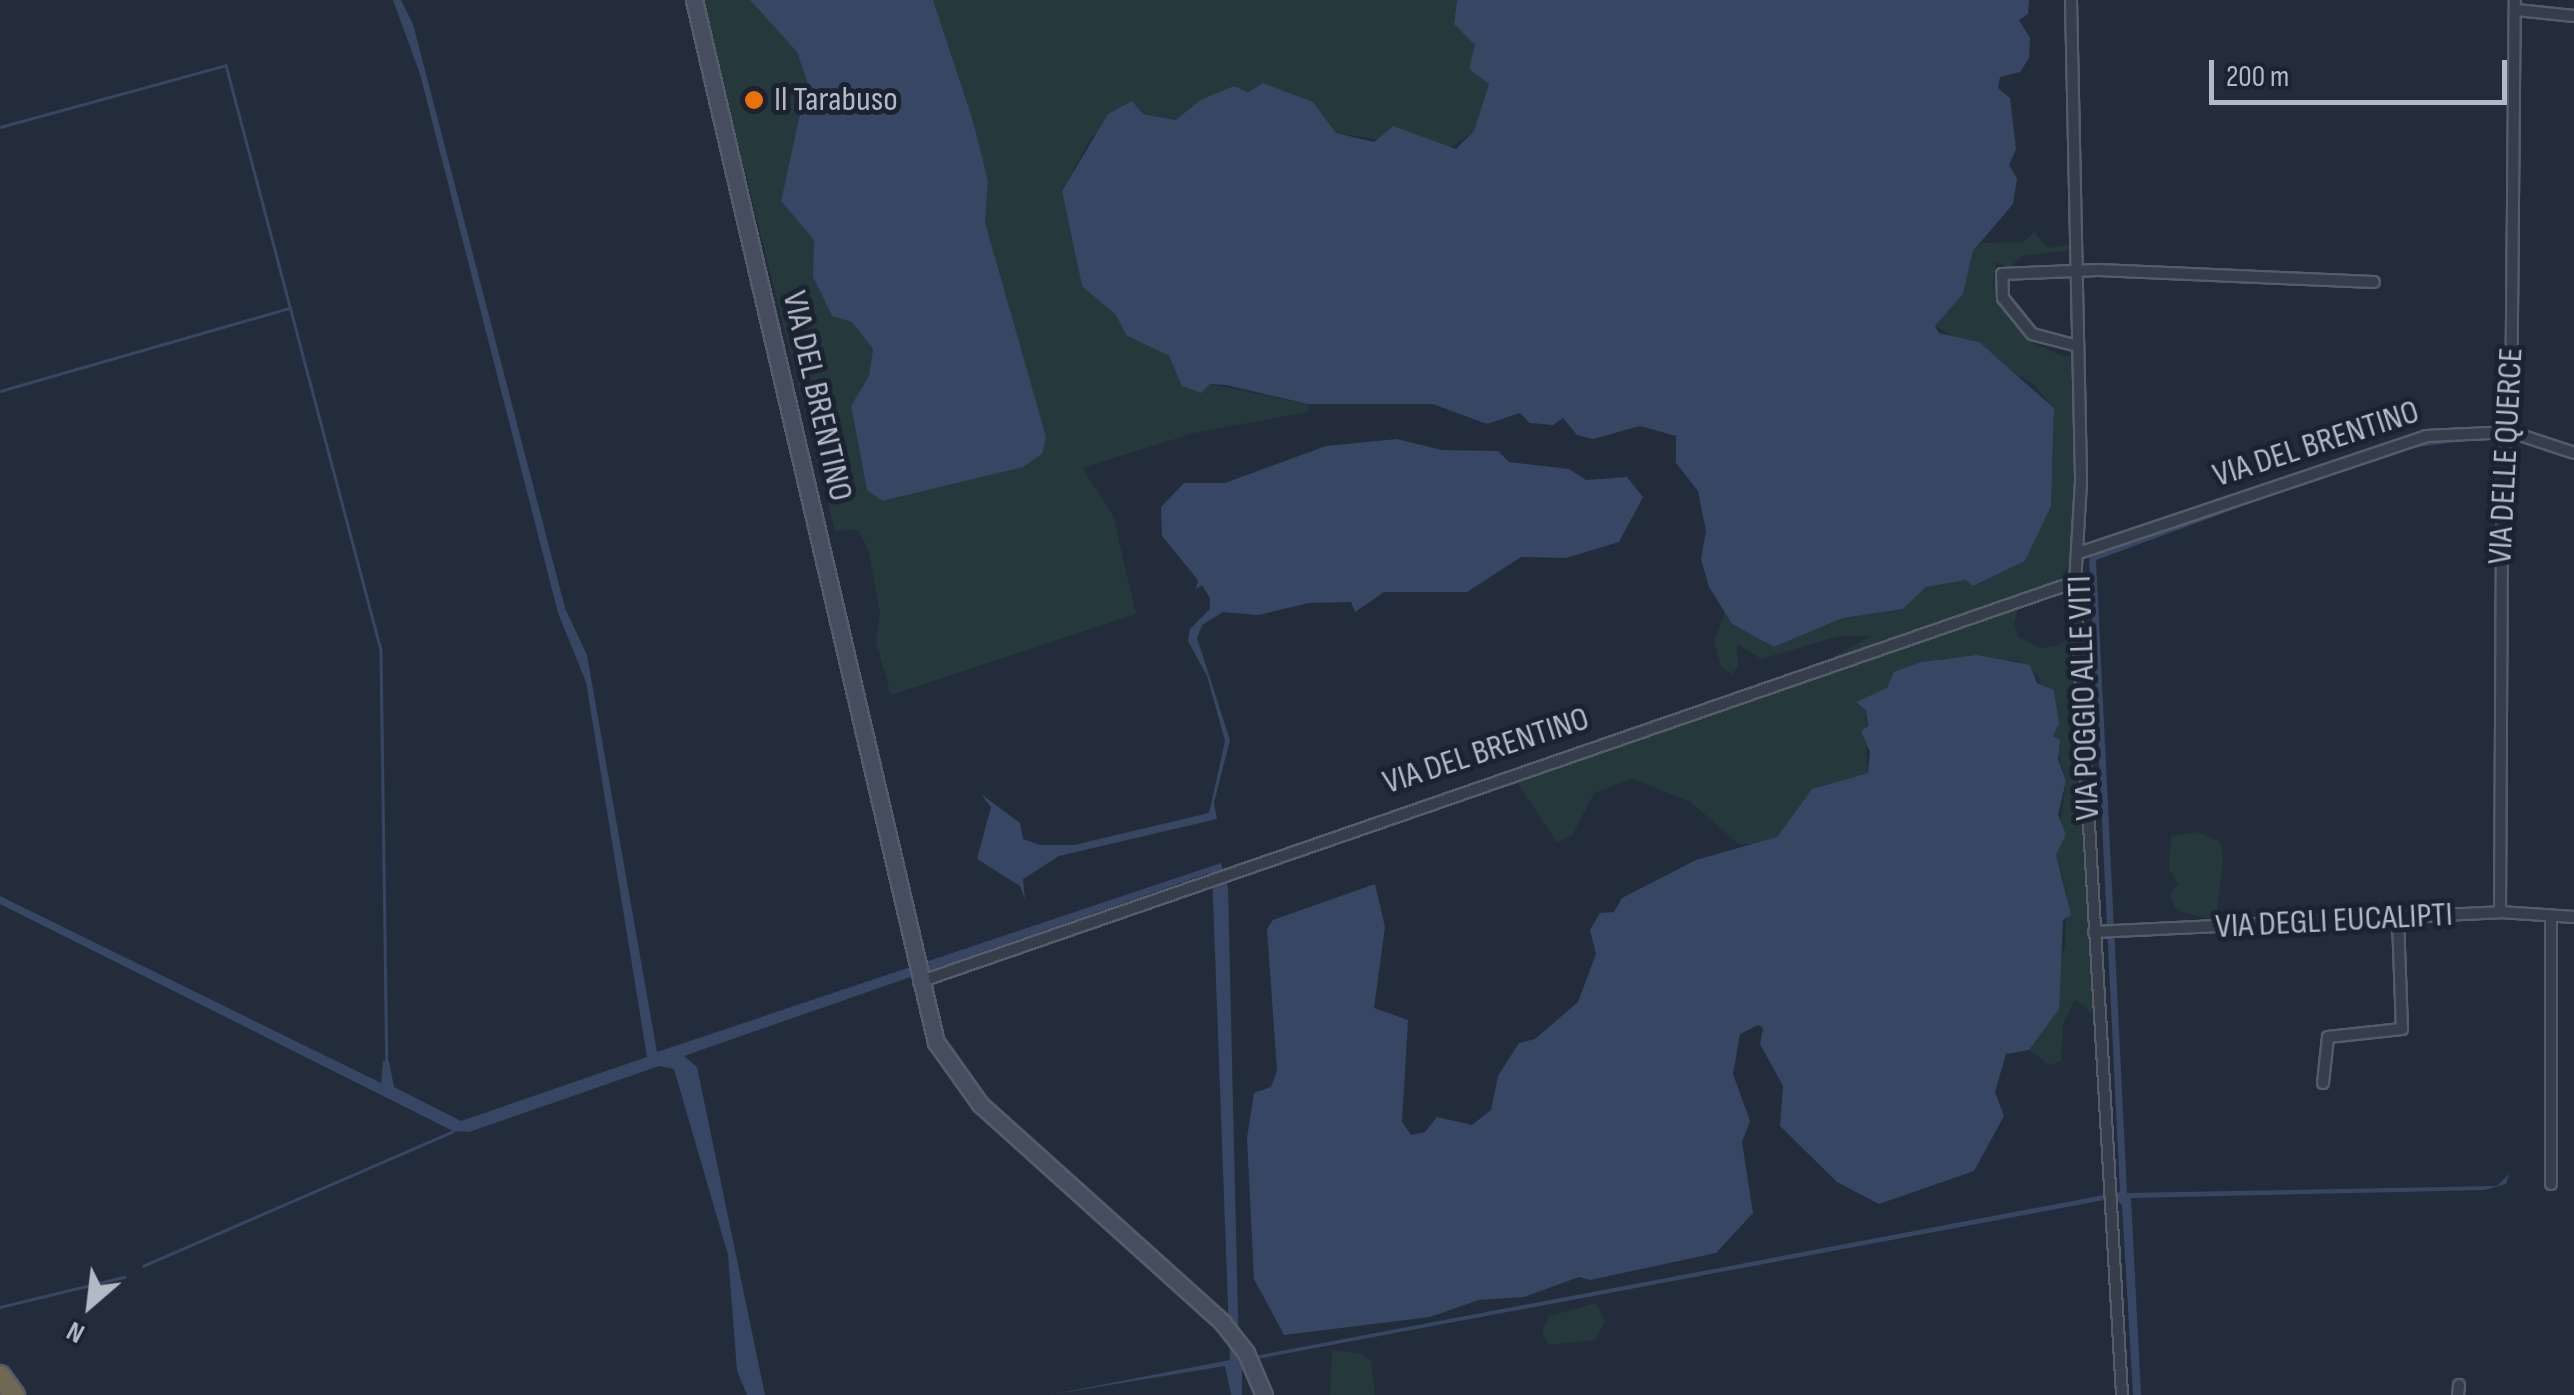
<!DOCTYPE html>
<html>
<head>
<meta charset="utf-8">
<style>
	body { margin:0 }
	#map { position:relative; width:2574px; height:1395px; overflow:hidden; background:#232c3b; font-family:"Sofia Sans Condensed",sans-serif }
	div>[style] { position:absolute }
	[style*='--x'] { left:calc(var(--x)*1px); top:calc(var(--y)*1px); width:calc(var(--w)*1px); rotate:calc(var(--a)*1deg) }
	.green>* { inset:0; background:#25383c }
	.water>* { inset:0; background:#374662 }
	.stream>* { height:2.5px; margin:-1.25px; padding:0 1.25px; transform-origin:1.25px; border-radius:1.25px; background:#374662 }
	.roads { filter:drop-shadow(2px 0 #555c69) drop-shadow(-2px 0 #555c69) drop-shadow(0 2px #555c69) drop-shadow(0 -2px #555c69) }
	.street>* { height:10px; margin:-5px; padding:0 5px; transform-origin:5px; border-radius:5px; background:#373e4b }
	.secondary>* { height:15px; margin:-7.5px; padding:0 7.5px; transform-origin:7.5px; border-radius:7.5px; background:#454d5e }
	.highway>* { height:20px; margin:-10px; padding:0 10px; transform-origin:10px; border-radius:10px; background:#716854 }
	.dots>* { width:28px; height:28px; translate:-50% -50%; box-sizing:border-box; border:5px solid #1c2330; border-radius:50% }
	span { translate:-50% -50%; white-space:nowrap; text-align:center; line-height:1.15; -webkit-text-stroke:10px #1c2330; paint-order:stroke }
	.poi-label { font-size:35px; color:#b2b9c7 }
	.left { translate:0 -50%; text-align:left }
	.street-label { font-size:35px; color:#b2b9c7 }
	.north { position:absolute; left:40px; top:1255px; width:100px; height:100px; -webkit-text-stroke:8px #1c2330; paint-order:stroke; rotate:208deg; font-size:28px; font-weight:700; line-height:40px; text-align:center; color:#b2b9c7 }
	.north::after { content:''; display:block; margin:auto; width:35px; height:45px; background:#b2b9c7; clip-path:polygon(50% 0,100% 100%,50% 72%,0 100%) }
	.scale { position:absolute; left:2209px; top:60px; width:298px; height:45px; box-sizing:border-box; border:5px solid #b2b9c7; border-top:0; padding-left:12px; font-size:30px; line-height:35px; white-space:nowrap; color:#b2b9c7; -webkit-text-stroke:8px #1c2330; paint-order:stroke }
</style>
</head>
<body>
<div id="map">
	<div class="green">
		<i style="clip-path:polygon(702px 0,750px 0,797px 52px,807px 81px,781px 201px,815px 240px,813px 277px,832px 316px,852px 322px,873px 349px,869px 376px,851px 407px,867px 490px,882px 501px,982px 477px,1009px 305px,985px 222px,988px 181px,933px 0,1457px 0,1454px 24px,1476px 45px,1469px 68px,1489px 84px,1474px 131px,1447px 150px,1336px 133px,1313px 102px,1263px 83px,1248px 92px,1234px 86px,1200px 100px,1176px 120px,1143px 114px,1092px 136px,1062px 191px,1082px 285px,1116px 315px,1126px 335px,1144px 340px,1210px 384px,1308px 404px,1309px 412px,1194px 433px,1082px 468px,1113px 515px,1136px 614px,891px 695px,876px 642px,880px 612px,868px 549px,858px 530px,835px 531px)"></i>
		<i style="clip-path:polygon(2034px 232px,2048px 248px,2073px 244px,2073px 250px,2022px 256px,2009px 268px,1996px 262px,1993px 286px,2028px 340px,2064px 357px,2074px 355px,2077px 566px,2068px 566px,2052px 594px,2018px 610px,2014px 623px,2018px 637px,2042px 648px,2059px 645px,2078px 629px,2099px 1019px,2075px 999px,2063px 1025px,2061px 1061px,2049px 1065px,2029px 1050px,2065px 947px,2067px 895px,2056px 855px,2066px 781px,2038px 675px,2017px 661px,1943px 658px,1904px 671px,1866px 709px,1867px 774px,1823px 785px,1789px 828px,1766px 844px,1738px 844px,1691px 802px,1632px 779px,1594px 793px,1572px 836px,1557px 842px,1513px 776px,1824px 662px,1871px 636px,1839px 636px,1761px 659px,1737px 644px,1738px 667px,1732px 674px,1721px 667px,1714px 640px,1725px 612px,1733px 624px,1774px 647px,1843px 618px,1903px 609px,1926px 587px,1966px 580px,1974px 586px,2025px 561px,2053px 462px,2054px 408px,2033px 384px,1935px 326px,1963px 294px,1973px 251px,1982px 243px,2023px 242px)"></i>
		<i style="clip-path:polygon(2198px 832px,2220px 842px,2223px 858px,2216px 920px,2177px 911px,2170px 896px,2178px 884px,2169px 869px,2171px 836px)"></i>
		<i style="clip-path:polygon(1596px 1303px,1605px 1320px,1595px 1340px,1548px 1345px,1542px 1332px,1549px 1316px)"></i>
		<i style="clip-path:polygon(1332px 1350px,1361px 1353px,1371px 1361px,1375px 1395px,1330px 1395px)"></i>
	</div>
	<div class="water">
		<i style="clip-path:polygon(393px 0,401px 0,413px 24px,565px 608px,587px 655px,657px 1052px,1221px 863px,1228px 888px,1239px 1359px,2120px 1192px,2089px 556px,2410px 443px,2440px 438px,2494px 437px,2395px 450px,2096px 560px,2127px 1193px,2497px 1186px,2509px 1174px,2506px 1184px,2485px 1190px,2131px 1198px,2141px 1395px,2133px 1395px,2122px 1205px,2115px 1198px,1252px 1360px,1242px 1365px,1242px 1395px,1231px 1395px,1225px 1366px,1049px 1395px,1230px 1360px,1212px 872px,684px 1056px,697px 1067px,765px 1395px,747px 1395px,737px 1371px,728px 1255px,674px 1069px,659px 1066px,469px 1132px,453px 1131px,0 904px,0 896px,381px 1083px,383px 1061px,389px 1061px,394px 1087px,461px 1121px,647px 1057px,586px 682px,558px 613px,420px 74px)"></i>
		<i style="clip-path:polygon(750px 0,933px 0,973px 121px,988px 181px,985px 222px,1046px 437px,1042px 454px,1023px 467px,882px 501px,867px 490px,851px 406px,869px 376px,873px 349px,852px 322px,832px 316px,813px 277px,814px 240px,781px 201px,807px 81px,797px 52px)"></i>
		<i style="clip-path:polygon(1457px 0,2029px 0,2028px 14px,2019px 20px,2030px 38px,2029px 58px,2020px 72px,2000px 77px,1998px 88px,2010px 98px,2016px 149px,2009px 165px,2017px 179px,2013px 204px,1973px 251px,1963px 294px,1935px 326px,1939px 333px,1979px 342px,2054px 408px,2051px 506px,2025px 561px,1973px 586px,1966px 580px,1926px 587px,1903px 609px,1843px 618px,1774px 647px,1732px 624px,1709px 587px,1701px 559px,1706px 531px,1698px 491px,1676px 463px,1676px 436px,1640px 426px,1593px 439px,1577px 435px,1563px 418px,1553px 425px,1530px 423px,1520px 413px,1487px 424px,1433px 404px,1308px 404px,1226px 385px,1210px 384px,1201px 393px,1182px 386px,1169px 356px,1126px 335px,1116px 315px,1082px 286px,1062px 191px,1108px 114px,1132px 101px,1143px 114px,1176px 120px,1200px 100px,1234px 86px,1248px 92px,1263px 83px,1313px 102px,1336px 133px,1374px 142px,1393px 126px,1456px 149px,1474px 131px,1489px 84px,1469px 69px,1475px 45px,1454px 24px)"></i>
		<i style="clip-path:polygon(1397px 439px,1442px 450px,1498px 451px,1509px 462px,1569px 469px,1586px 480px,1627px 477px,1643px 497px,1619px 542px,1566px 558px,1521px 557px,1467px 592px,1384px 592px,1355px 612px,1351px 602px,1309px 603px,1258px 615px,1223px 612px,1202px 625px,1197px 638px,1230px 740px,1214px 803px,1217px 819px,1059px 856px,1023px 879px,1025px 899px,1020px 886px,977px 859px,991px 807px,981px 794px,1020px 823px,1023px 839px,1040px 845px,1074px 845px,1209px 813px,1225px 741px,1207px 676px,1188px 641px,1190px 629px,1210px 609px,1210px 598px,1202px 585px,1196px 589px,1198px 580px,1162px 536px,1161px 507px,1184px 483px,1225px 483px,1326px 446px)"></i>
		<i style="clip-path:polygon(1977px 655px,2030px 665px,2037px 683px,2054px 690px,2059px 724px,2053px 736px,2060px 740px,2058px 759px,2066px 781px,2058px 815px,2066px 834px,2056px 855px,2071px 915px,2063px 920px,2059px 1009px,2029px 1050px,2006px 1054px,1995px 1092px,2004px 1116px,1974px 1171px,1879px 1204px,1837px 1182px,1780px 1126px,1783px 1086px,1760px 1044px,1763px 1028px,1758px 1025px,1740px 1034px,1733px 1074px,1750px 1121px,1742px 1142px,1753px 1213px,1716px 1253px,1590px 1280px,1579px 1277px,1524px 1297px,1479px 1300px,1430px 1317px,1284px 1335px,1254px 1279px,1247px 1138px,1254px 1093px,1271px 1087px,1277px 1071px,1267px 929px,1273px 920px,1375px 884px,1385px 927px,1374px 1008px,1408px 1020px,1402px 1122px,1411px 1135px,1425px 1132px,1437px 1117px,1472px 1125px,1491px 1110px,1498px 1076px,1519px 1043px,1535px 1039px,1578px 1002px,1596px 954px,1590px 930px,1600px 913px,1614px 912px,1622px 898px,1696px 860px,1777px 837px,1812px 789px,1868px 773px,1870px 752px,1861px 731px,1868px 726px,1866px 710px,1856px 702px,1887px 688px,1894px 672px,1921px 662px)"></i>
	</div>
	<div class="stream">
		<i style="--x:0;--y:127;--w:234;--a:-15.3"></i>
		<i style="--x:226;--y:65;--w:605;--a:75.16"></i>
		<i style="--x:381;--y:650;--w:413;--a:89.2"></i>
		<i style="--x:0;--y:391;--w:302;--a:-16"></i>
		<i style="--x:143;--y:1266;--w:338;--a:-23.5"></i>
		<i style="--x:0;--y:1307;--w:128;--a:-13.6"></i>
	</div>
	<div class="roads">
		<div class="street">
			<i style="--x:2071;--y:0;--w:482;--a:88.8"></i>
			<i style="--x:2081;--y:482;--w:100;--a:93.4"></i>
			<i style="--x:2075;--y:582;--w:814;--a:86.69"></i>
			<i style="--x:2517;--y:10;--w:57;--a:6"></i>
			<i style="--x:2074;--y:345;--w:43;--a:-165.3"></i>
			<i style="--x:2032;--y:334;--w:46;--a:-128.9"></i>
			<i style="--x:2003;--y:298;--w:24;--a:-92"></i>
			<i style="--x:2002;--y:274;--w:96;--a:-2.4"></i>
			<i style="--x:2098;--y:270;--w:276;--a:2.5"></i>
			<i style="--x:2079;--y:553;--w:366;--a:-18.6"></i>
			<i style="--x:2426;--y:436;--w:85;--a:-2.7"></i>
			<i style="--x:2511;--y:432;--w:66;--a:18.4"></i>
			<i style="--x:2500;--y:912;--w:455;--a:-89.7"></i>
			<i style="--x:2502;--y:457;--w:27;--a:-70"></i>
			<i style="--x:2511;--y:432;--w:432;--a:-89.5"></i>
			<i style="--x:2094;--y:932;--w:406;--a:-2.8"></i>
			<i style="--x:2500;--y:912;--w:74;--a:3.9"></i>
			<i style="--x:919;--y:982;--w:1223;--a:-19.09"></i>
			<i style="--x:2323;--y:1083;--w:46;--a:-83.8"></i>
			<i style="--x:2328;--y:1037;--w:74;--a:-6.2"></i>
			<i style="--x:2402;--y:1029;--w:111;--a:-92.1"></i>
			<i style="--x:2551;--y:1184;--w:268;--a:-90"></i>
			<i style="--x:2458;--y:1395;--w:10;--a:-84"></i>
		</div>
		<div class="secondary">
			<i style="--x:694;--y:0;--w:1070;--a:76.93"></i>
			<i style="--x:936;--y:1042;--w:76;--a:54.6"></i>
			<i style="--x:980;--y:1104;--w:326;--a:42"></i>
			<i style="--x:1222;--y:1322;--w:39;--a:52"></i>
			<i style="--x:1246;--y:1353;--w:46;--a:66.8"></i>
		</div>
		<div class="highway">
			<i style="--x:0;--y:1376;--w:24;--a:54"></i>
		</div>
	</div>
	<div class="dots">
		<i style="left:754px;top:100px;background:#e8710a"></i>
	</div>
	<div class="poi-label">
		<span class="left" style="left:774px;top:100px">Il Tarabuso</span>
	</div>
	<div class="street-label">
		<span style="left:817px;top:396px;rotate:77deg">VIA DEL BRENTINO</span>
		<span style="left:2316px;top:444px;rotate:-18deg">VIA DEL BRENTINO</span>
		<span style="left:2506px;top:456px;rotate:-87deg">VIA DELLE QUERCE</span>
		<span style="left:2084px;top:698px;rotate:-92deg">VIA POGGIO ALLE VITI</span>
		<span style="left:1486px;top:751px;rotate:-18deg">VIA DEL BRENTINO</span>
		<span style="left:2334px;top:921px;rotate:-3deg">VIA DEGLI EUCALIPTI</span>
	</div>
	<div class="north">N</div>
	<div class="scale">200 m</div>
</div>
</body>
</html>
